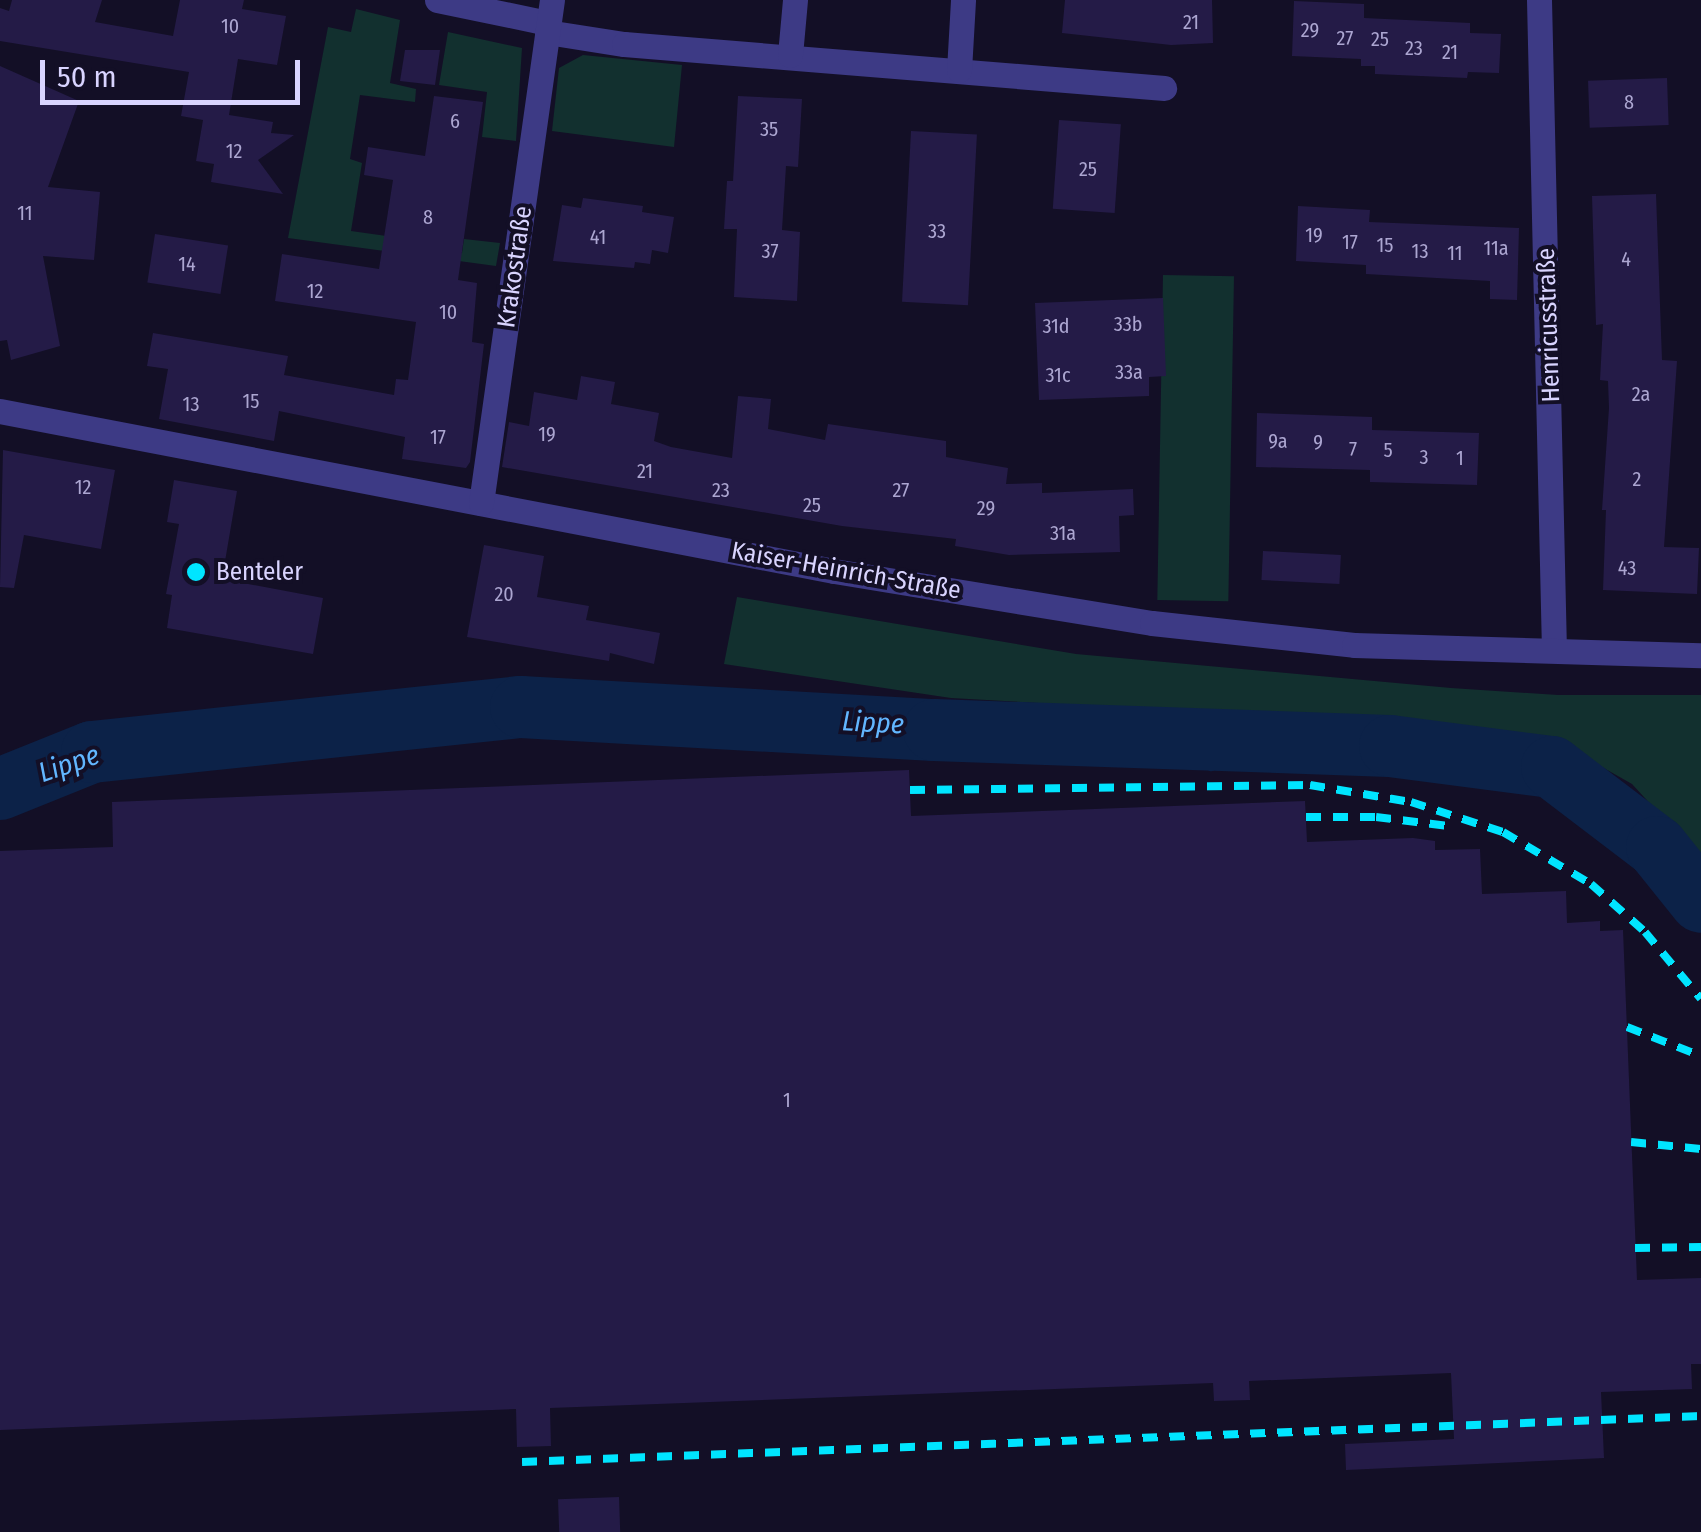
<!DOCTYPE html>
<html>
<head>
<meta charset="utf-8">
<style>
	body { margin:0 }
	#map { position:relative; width:1701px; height:1532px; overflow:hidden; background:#130f26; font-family:"Fira Sans Condensed",sans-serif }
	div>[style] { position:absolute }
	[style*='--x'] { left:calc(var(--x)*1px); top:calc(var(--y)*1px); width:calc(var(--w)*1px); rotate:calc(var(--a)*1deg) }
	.green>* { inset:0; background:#12302f; transform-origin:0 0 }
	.stream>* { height:10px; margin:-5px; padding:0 5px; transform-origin:5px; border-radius:5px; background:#0c2248 }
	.river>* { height:62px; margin:-31px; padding:0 31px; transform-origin:31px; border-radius:31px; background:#0c2248 }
	.building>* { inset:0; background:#241b47; transform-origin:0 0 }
	.minor>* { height:25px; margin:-12.5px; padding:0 12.5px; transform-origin:12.5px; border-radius:12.5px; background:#3d3a85 }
	.rail>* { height:8px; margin-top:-4px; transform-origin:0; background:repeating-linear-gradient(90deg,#00e5ff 0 15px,transparent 0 27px) }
	.dots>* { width:28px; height:28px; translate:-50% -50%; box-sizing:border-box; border:5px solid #130f26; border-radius:50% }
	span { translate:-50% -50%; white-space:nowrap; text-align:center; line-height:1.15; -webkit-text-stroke:8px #130f26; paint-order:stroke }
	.number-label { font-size:20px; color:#aca6d1 }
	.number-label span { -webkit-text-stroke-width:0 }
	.street-label { font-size:25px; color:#d9d4ff }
	.poi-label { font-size:25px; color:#d9d4ff }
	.left { translate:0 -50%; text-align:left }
	.water-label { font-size:28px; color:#62b6ff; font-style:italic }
	.scale { position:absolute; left:40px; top:60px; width:260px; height:45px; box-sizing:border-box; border:5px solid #d9d4ff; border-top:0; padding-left:12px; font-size:30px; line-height:35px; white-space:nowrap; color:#d9d4ff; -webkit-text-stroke:8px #130f26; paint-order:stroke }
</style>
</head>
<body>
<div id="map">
	<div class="green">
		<i style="clip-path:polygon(356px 9px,400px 20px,390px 83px,416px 89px,415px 102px,360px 95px,350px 159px,362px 163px,351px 231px,429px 242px,453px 258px,462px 253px,464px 239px,500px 243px,496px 266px,288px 238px,328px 27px,351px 32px)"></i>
		<i style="clip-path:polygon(448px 32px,522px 48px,516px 141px,482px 137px,487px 92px,439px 85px)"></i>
		<i style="clip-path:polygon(583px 55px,682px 65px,674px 147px,552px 131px,559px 68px)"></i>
		<i style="left:1163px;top:275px;width:71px;height:325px;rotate:1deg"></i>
		<i style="clip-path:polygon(737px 597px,1076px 654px,1451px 688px,1558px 695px,1701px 695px,1701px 859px,1632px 784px,1579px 754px,1493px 729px,951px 698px,724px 664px)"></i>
	</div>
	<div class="stream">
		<i style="--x:1199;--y:740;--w:29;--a:65"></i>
	</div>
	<div class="river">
		<i style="--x:0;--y:789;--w:99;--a:-21.9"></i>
		<i style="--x:92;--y:752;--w:431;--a:-6"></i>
		<i style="--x:521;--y:707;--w:414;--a:3.2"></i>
		<i style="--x:934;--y:730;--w:456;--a:2"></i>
		<i style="--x:1390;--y:746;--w:163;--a:7.4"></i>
		<i style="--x:1552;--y:767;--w:132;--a:37.3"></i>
		<i style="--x:1657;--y:847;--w:70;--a:51.3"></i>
	</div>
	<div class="building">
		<i style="clip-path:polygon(12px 0,102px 0,95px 22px,173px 36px,180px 0,244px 0,242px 9px,286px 16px,277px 65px,238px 59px,229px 115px,273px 122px,271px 133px,294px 135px,258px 160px,283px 194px,211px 182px,214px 164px,196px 161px,203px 120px,181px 116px,189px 72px,0 41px,0 8px,9px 11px)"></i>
		<i style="clip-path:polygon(1065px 0,1212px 0,1213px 43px,1171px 45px,1062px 33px)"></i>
		<i style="clip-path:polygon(1294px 1px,1364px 4px,1364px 18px,1470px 23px,1470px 33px,1501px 34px,1499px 73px,1468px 72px,1467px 78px,1375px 74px,1375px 66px,1361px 66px,1361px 59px,1292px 56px)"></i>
		<i style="clip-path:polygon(405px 50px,440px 50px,435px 85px,400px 81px)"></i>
		<i style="clip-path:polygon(0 66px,79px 101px,48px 187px,100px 192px,94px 260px,43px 256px,60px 346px,11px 360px,7px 340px,0 341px)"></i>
		<i style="left:1667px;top:78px;width:47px;height:79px;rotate:88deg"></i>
		<i style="clip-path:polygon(434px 96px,483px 102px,458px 280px,477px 283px,472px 342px,484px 344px,470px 462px,466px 468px,402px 459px,405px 437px,279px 411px,274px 441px,159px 419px,168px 369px,147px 366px,153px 333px,288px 356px,284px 375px,394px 395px,396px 379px,408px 380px,416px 322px,275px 301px,282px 254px,379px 269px,393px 180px,364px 175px,368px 147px,425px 156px)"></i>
		<i style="clip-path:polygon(738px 96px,802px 99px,798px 167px,786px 166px,782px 230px,800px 232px,797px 301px,734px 297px,737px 229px,724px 229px,727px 181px,733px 181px)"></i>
		<i style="left:1059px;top:120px;width:62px;height:89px;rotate:4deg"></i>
		<i style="left:911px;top:131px;width:66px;height:171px;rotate:3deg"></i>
		<i style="clip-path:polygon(1656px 194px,1662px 360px,1677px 361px,1664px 547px,1699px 548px,1697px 594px,1603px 590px,1606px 510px,1602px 510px,1609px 408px,1608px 381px,1600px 380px,1603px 324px,1596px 325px,1592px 196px)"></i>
		<i style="clip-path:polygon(583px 198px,643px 206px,642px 212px,674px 217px,668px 253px,652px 250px,650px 264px,635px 262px,634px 268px,553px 261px,562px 205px,581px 208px)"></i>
		<i style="clip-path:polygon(1298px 206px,1370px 210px,1369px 222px,1519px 228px,1517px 300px,1490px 299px,1490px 281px,1366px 274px,1366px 265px,1296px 261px)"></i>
		<i style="left:155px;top:234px;width:74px;height:49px;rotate:9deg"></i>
		<i style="clip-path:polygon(1163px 298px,1166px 376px,1149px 377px,1149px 396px,1039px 400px,1035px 303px)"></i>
		<i style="clip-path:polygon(581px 376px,615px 382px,611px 404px,659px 413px,654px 441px,671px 447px,732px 458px,738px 396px,771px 399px,768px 429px,825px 440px,828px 424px,946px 441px,946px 457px,1008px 468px,1006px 484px,1042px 483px,1042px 493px,1133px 489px,1134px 515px,1119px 516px,1120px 552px,1009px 555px,955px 546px,956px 539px,842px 526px,502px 467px,509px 422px,529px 426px,534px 392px,577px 400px)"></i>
		<i style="clip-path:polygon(1257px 413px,1372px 417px,1372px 430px,1479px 433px,1477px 485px,1370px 482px,1370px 470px,1256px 467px)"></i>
		<i style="clip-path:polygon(3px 450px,115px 470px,101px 549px,24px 535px,14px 588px,0 587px)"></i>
		<i style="clip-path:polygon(174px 480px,237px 491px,222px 579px,323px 598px,313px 654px,167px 628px,172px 595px,166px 594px,179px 524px,167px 522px)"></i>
		<i style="clip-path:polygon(484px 545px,544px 556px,537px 597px,589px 606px,586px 620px,660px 633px,654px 664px,610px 653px,609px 661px,467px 637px)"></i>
		<i style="left:1263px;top:551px;width:78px;height:29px;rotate:3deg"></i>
		<i style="clip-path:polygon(909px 770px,911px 816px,1305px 801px,1307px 842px,1413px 838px,1435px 841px,1435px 850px,1480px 849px,1482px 894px,1566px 891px,1567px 923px,1600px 921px,1600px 931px,1623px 930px,1637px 1280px,1701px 1278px,1701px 1364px,1691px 1364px,1692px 1389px,1601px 1392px,1604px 1458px,1346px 1470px,1345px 1444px,1454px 1439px,1451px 1373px,1249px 1381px,1250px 1400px,1214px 1401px,1213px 1383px,550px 1408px,551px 1446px,517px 1447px,516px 1409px,0 1430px,0 851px,113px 847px,112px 802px)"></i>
		<i style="left:619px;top:1497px;width:35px;height:61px;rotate:88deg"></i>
	</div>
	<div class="minor">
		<i style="--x:437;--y:0;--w:113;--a:11.7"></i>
		<i style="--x:1539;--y:0;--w:650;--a:88.68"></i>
		<i style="--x:547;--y:32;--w:78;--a:8.9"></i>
		<i style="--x:624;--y:44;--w:542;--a:4.66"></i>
		<i style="--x:790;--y:55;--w:55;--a:-84.8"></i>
		<i style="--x:959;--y:70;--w:70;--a:-86.7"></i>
		<i style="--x:0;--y:411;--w:849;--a:10.86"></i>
		<i style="--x:834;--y:571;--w:322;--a:9.3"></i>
		<i style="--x:1152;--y:623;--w:203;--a:6.2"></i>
		<i style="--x:1354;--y:645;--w:347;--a:1.7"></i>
		<i style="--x:481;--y:503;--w:508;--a:-81.97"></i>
	</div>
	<div class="rail">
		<i style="--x:910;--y:790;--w:400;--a:-0.7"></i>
		<i style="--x:1310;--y:785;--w:102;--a:9.6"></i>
		<i style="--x:1411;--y:802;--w:97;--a:18.1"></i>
		<i style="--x:1503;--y:832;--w:102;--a:30.6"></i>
		<i style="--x:1591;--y:884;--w:72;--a:41.6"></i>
		<i style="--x:1645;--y:932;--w:87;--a:50.1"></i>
		<i style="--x:1306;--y:817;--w:70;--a:0"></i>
		<i style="--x:1376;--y:817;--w:73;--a:7.1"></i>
		<i style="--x:1627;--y:1027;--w:79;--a:21.4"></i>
		<i style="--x:1631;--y:1142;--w:70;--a:5.7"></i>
		<i style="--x:1635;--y:1248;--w:66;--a:-0.9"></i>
		<i style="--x:522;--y:1462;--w:1180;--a:-2.23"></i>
	</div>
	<div class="dots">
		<i style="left:196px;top:572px;background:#00e5ff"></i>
	</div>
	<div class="number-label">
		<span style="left:1191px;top:22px">21</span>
		<span style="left:230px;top:26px">10</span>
		<span style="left:1310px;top:30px">29</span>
		<span style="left:1345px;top:38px">27</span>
		<span style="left:1380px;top:39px">25</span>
		<span style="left:1414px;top:48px">23</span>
		<span style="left:1450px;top:52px">21</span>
		<span style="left:1629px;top:102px">8</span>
		<span style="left:455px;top:121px">6</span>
		<span style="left:769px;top:129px">35</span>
		<span style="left:234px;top:151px">12</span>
		<span style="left:1088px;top:169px">25</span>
		<span style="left:25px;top:213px">11</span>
		<span style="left:428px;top:217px">8</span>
		<span style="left:937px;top:231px">33</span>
		<span style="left:1314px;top:235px">19</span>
		<span style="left:598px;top:237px">41</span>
		<span style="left:1350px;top:242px">17</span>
		<span style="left:1385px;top:245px">15</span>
		<span style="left:1496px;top:248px">11a</span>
		<span style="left:770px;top:251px">37</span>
		<span style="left:1420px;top:251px">13</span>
		<span style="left:1455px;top:253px">11</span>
		<span style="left:1626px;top:259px">4</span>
		<span style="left:187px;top:264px">14</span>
		<span style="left:315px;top:291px">12</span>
		<span style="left:448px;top:312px">10</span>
		<span style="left:1128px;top:324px">33b</span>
		<span style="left:1056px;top:326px">31d</span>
		<span style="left:1129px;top:372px">33a</span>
		<span style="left:1058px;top:375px">31c</span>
		<span style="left:1641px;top:394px">2a</span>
		<span style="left:251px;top:401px">15</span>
		<span style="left:191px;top:404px">13</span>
		<span style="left:547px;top:434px">19</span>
		<span style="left:438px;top:437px">17</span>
		<span style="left:1278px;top:441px">9a</span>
		<span style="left:1318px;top:442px">9</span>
		<span style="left:1353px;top:449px">7</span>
		<span style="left:1388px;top:450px">5</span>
		<span style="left:1424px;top:457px">3</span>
		<span style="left:1460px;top:458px">1</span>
		<span style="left:645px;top:471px">21</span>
		<span style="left:1637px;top:479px">2</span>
		<span style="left:83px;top:487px">12</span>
		<span style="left:721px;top:490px">23</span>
		<span style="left:901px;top:490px">27</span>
		<span style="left:812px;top:505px">25</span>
		<span style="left:986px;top:508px">29</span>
		<span style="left:1063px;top:533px">31a</span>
		<span style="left:1627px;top:568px">43</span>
		<span style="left:504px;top:594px">20</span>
		<span style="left:787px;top:1100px">1</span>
	</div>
	<div class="street-label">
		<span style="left:515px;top:267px;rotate:-82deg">Krakostraße</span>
		<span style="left:1549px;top:325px;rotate:-92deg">Henricusstraße</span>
		<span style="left:846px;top:571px;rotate:10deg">Kaiser-Heinrich-Straße</span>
	</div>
	<div class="poi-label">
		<span class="left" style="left:216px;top:572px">Benteler</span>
	</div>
	<div class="water-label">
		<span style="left:873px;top:723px;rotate:3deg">Lippe</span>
		<span style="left:69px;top:764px;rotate:-19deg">Lippe</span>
	</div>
	<div class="scale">50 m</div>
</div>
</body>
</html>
